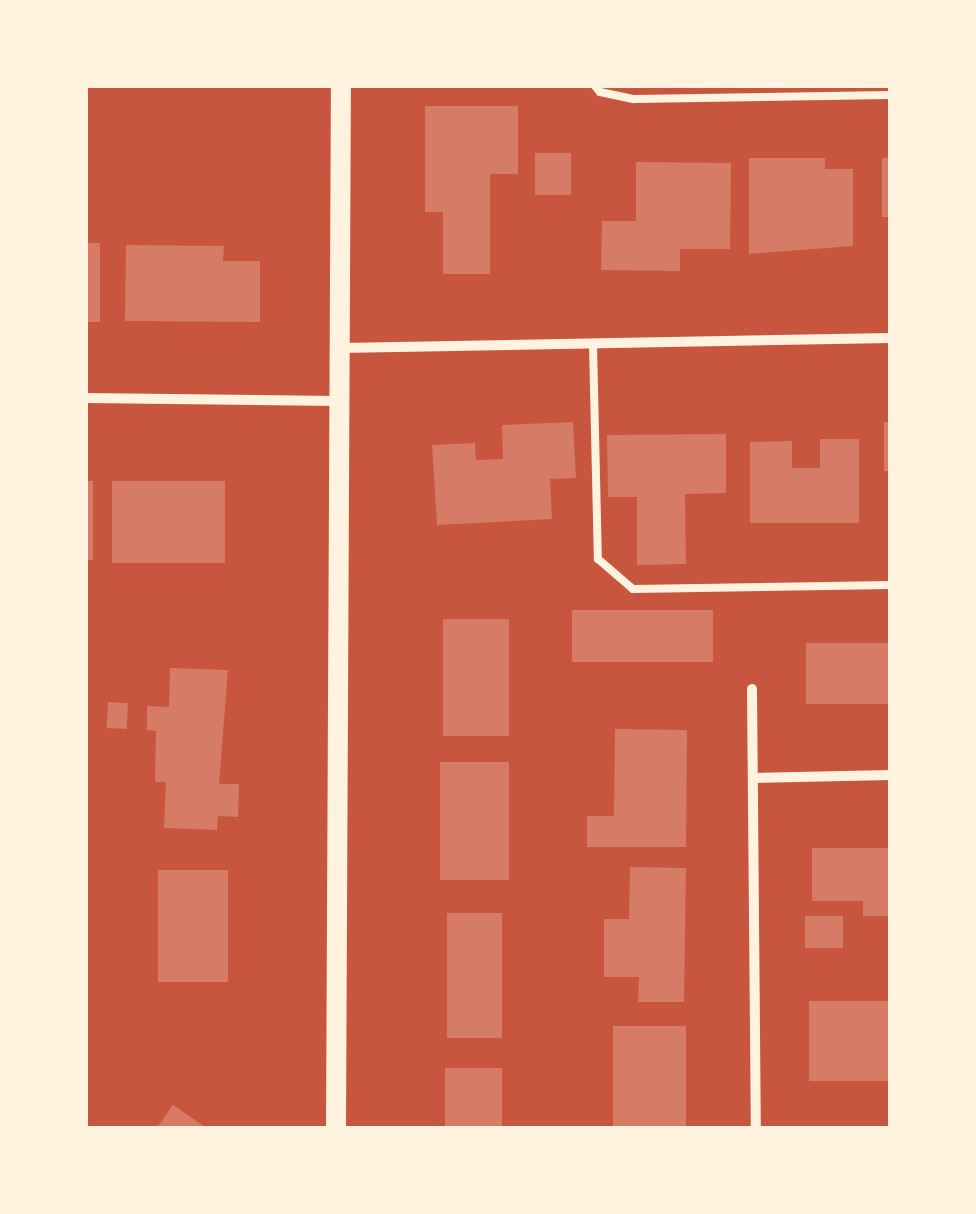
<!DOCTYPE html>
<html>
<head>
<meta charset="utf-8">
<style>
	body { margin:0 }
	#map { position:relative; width:976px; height:1214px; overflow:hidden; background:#c8553d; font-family:Lato,sans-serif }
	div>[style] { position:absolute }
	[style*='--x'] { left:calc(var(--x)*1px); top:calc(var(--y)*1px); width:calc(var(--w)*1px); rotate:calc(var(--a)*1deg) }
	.building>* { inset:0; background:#d67c66; transform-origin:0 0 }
	.service>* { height:8px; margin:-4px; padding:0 4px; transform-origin:4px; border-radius:4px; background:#fff3e0 }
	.minor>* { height:10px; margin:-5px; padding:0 5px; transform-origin:5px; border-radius:5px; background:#fff3e0 }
	.secondary>* { height:20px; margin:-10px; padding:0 10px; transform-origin:10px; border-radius:10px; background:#fff3e0 }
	span { translate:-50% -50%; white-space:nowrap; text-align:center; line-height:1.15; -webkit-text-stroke:10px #fff3e0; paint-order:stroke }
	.frame { position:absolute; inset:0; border:88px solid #fff3e0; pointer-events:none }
</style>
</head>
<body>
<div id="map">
	<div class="building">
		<i style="clip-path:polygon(425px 106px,518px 106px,518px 174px,490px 174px,490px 274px,443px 274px,443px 212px,425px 212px)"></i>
		<i style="left:535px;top:153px;width:36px;height:42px"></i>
		<i style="clip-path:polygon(749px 158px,825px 158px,825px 169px,853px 169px,853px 246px,749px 254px)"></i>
		<i style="left:882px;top:158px;width:9px;height:59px"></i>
		<i style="clip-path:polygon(636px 162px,731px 163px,730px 249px,680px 249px,680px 271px,601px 270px,602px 221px,636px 221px)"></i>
		<i style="left:85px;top:243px;width:15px;height:79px"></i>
		<i style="clip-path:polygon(126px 245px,224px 246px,223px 261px,260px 261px,260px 322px,125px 321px)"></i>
		<i style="clip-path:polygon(573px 422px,576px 478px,550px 479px,552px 519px,437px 525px,432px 445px,475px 443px,476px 460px,503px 459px,502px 425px)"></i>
		<i style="left:884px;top:422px;width:7px;height:49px"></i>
		<i style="clip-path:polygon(726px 434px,726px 493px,685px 494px,686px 564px,637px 565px,637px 497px,608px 497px,607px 435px)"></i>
		<i style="clip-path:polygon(820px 439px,859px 439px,859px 523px,750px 523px,750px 442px,792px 441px,792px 468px,820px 468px)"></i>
		<i style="left:85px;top:481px;width:8px;height:79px"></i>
		<i style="left:112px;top:481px;width:113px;height:82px"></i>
		<i style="left:572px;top:610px;width:141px;height:52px"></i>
		<i style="left:443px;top:619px;width:66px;height:117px"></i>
		<i style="left:806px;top:643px;width:85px;height:61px"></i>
		<i style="clip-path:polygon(170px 668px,228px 670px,219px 784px,239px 784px,238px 817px,218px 816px,217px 830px,164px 828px,166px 782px,155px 782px,156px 731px,147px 730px,147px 706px,169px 707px)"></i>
		<i style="left:108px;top:702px;width:20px;height:26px;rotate:3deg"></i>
		<i style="clip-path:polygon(615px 729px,687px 730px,686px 847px,587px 847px,587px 816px,614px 816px)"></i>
		<i style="left:440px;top:762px;width:69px;height:118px"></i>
		<i style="clip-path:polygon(812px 848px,891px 848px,891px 916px,863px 916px,863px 901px,812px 901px)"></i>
		<i style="clip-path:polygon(630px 867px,686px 868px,684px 1002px,638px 1002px,639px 977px,604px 977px,604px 919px,629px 919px)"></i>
		<i style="left:158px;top:870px;width:70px;height:112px"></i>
		<i style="left:447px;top:913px;width:55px;height:125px"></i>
		<i style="left:805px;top:916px;width:38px;height:32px"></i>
		<i style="left:891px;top:1001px;width:80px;height:82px;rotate:90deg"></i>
		<i style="left:613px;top:1026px;width:73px;height:103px"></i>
		<i style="left:445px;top:1068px;width:57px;height:61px"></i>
		<i style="clip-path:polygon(173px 1105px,208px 1129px,156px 1129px)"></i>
	</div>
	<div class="service">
		<i style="--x:594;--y:85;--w:9;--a:49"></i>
		<i style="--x:600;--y:92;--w:35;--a:12"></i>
		<i style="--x:634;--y:99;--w:257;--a:-0.9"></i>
		<i style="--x:593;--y:344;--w:215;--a:88.7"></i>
		<i style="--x:598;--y:559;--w:46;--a:40.6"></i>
		<i style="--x:633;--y:589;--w:258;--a:-0.9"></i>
	</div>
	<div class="minor">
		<i style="--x:340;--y:348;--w:551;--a:-1.04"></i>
		<i style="--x:85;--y:398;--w:254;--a:0.7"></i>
		<i style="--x:752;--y:689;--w:440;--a:89.5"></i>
		<i style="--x:755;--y:778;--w:136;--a:-1.3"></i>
	</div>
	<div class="secondary">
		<i style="--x:336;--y:1129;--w:1044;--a:-89.73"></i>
	</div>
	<div class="frame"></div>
</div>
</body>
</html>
